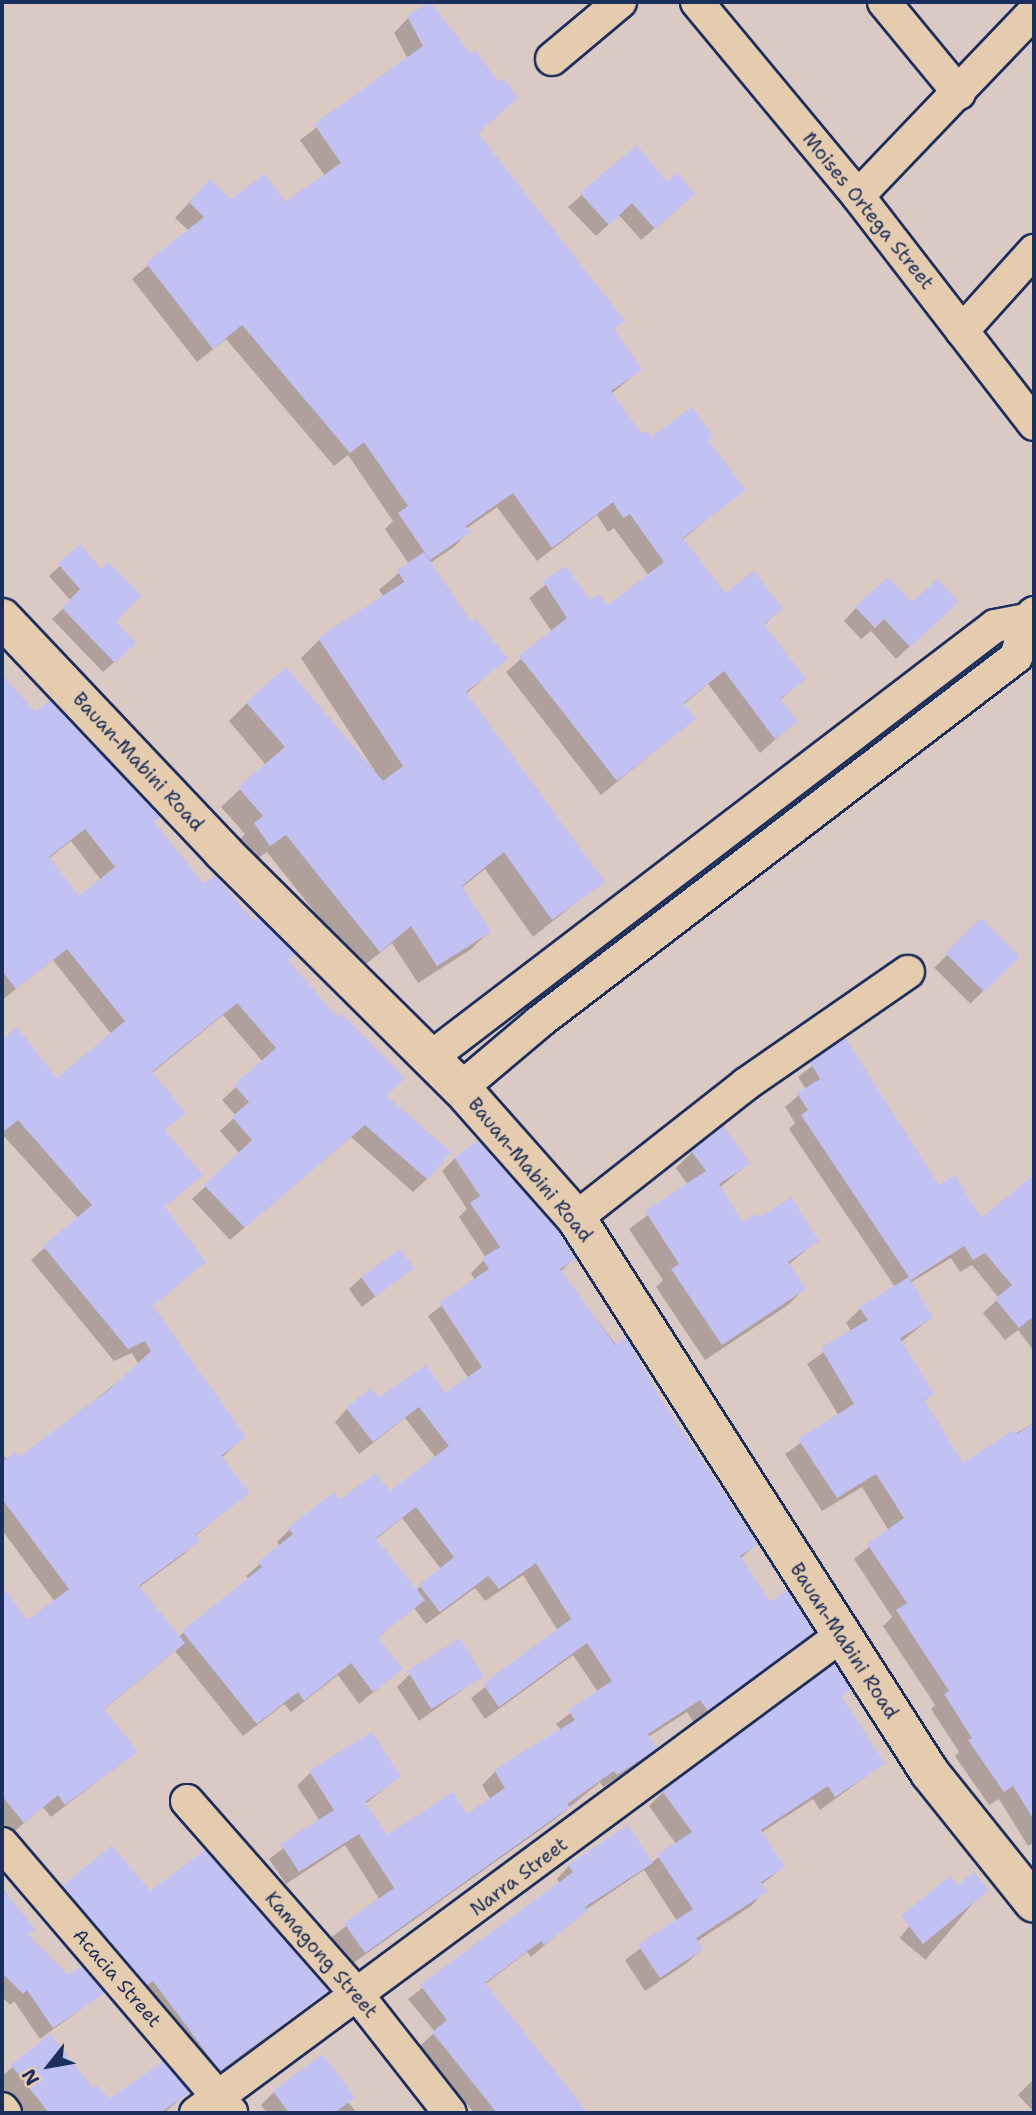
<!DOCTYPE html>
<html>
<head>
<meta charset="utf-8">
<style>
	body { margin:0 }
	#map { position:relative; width:1036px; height:2115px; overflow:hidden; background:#dbc9c3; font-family:"Shantell Sans",sans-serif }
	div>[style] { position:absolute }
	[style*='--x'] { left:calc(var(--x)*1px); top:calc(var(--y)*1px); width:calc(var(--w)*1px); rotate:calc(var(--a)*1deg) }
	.shadow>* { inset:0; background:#0003; transform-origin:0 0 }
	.building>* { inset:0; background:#c1c1f4; transform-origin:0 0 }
	.roads { filter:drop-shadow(2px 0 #1b2f5e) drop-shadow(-2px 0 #1b2f5e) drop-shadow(0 2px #1b2f5e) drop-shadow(0 -2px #1b2f5e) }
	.minor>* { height:32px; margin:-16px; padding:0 16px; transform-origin:16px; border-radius:16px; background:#e6ccae }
	.secondary>* { height:38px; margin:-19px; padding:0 19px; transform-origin:19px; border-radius:19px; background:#e6ccae }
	span { translate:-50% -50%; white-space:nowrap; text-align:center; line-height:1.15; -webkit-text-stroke:7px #e6ccae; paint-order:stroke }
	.street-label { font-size:19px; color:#1b2f5e }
	.frame { position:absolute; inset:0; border:4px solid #1b2f5e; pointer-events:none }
	.north { position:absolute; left:14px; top:2031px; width:70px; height:70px; -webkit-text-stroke:5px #e6ccae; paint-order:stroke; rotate:239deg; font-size:19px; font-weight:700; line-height:28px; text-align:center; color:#1b2f5e }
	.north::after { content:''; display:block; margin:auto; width:24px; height:32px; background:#1b2f5e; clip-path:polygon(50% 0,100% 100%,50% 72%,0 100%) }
</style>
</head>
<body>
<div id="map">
	<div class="shadow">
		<i style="clip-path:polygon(408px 18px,477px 134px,623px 320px,613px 330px,640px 370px,611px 394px,642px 437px,706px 441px,743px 490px,682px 540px,725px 596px,781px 609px,763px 626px,804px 679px,779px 701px,795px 722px,760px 753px,708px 684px,683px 705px,694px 719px,601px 795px,506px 672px,552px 632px,529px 598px,566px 568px,589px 603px,607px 608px,649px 576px,614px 528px,608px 532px,597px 515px,537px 561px,497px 507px,466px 529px,468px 532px,454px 547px,430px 563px,470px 624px,505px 659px,466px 694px,603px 881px,533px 937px,485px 869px,461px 888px,489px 932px,470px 950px,418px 983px,392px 943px,360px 969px,267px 852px,251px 863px,237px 842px,245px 834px,221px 807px,266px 765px,229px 721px,247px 703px,375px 771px,301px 658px,319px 640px,384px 597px,379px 590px,409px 564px,385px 529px,393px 521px,348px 455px,334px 466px,226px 339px,197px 362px,132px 279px,189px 231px,175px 218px,195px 196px,284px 205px,325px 176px,300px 140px,408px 59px,394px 33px)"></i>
		<i style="clip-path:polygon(636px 147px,680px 207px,641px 240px,619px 215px,596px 236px,568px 207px)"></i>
		<i style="clip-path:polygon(80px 547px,114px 621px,123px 654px,103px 672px,52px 619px,71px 601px,49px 576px)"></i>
		<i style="clip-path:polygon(912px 605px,944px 615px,896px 659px,871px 631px,861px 639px,844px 621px,856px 608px)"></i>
		<i style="clip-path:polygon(evenodd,9px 685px,35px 714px,152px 822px,203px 887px,286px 960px,385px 1096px,427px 1179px,413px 1192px,351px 1137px,230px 1240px,192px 1199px,240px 1154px,220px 1131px,236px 1116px,222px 1100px,263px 1062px,223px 1015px,151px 1074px,183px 1113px,164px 1131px,163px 1208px,203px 1262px,151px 1307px,244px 1437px,221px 1458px,247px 1492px,194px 1537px,197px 1541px,184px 1554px,138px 1588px,178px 1637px,249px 1580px,246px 1576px,280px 1547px,277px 1542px,290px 1529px,340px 1503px,390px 1494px,436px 1458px,405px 1418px,359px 1454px,335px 1422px,347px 1409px,378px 1399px,445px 1396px,469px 1379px,428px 1316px,475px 1280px,471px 1273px,486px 1258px,459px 1217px,467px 1209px,442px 1171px,455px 1158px,574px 1258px,560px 1272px,660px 1402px,756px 1544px,740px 1559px,769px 1604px,812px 1632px,694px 1723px,687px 1712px,648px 1737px,655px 1748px,642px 1761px,603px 1787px,600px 1782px,554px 1820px,352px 1964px,332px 1937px,380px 1900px,345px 1845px,286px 1884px,269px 1859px,320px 1821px,297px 1786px,310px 1773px,399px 1777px,365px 1804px,387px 1838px,467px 1816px,491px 1800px,482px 1785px,495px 1772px,561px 1730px,556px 1724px,598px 1692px,573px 1655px,485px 1719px,471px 1698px,558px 1631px,523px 1575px,485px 1601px,475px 1588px,426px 1624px,414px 1608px,377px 1638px,401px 1669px,359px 1704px,338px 1675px,291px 1712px,284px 1704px,243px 1736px,175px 1651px,102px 1711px,136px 1752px,51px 1817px,43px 1807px,10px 1835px,2px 1826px,2px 1588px,27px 1622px,55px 1602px,2px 1530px,2px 1452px,7px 1460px,19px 1460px,139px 1365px,132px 1353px,114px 1361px,31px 1260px,78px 1218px,2px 1134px,2px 1042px,17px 1030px,57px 1081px,112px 1035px,53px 960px,2px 1000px,2px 691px,9px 685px,71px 841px,101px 880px,78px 898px,48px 859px,71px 841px,9px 685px,402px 1518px,441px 1569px,415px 1591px,375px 1540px,402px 1518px)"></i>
		<i style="left:981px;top:921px;width:51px;height:66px;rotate:45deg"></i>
		<i style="clip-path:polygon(845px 1040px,938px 1188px,981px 1221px,1034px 1177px,1034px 1239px,1020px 1250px,1034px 1268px,1034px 1351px,1018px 1330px,1005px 1340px,983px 1313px,999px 1298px,972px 1265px,960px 1272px,951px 1258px,910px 1283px,931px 1318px,901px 1342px,932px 1394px,923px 1402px,962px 1465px,1034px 1423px,1034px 1842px,1028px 1846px,999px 1799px,989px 1805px,955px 1756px,959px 1752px,931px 1709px,935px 1705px,883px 1626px,892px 1617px,854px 1559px,889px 1531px,862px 1487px,822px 1511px,785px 1454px,839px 1416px,807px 1364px,852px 1332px,846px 1323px,860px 1309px,895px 1287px,789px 1129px,795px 1123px,785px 1107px,806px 1089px,798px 1077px)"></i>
		<i style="clip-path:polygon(692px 1152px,748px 1164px,719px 1188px,743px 1224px,758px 1220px,817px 1241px,788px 1265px,804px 1289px,788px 1305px,705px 1360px,656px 1287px,663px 1280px,629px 1229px,688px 1185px,676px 1168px)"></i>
		<i style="clip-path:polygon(412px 1268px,362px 1307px,349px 1289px,362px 1277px)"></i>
		<i style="clip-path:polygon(410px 1674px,482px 1676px,419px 1721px,397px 1687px)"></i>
		<i style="clip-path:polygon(849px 1689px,840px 1698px,883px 1764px,820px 1810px,813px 1799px,761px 1833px,783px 1867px,761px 1885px,765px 1891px,751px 1906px,696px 1942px,701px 1949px,687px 1963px,645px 1991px,625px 1960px,677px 1921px,644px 1870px,585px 1910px,531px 1957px,527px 1952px,484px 1985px,586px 2113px,474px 2113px,420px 2046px,435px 2032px,408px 1999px,560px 1884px,557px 1879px,569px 1866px,651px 1863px,676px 1844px,649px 1806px,663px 1792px)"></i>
		<i style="left:949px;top:1879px;width:34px;height:77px;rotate:40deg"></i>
		<i style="clip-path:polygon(64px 1887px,150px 1893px,325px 1991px,206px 2084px,50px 1901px)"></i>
		<i style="clip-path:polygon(2px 1888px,32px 1929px,26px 1936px,68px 1977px,103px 1993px,40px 2039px,14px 2001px,10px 2005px,2px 1997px)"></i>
		<i style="clip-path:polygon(50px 2036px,93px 2091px,108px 2102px,188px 2092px,164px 2113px,20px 2113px,2px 2088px,2px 2076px)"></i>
		<i style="clip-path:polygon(1034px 2079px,1034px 2112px,1018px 2095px)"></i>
		<i style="clip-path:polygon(274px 2092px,348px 2102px,357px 2113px,267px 2113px,261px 2105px)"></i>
	</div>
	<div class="building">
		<i style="clip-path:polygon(430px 2px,471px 54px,476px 51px,498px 82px,503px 78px,518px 98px,478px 133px,625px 321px,614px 329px,642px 370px,611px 391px,642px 434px,647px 431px,651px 437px,692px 407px,713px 436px,708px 440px,746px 490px,683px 538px,725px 593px,754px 571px,783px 609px,764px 624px,806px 679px,780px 699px,798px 722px,775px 739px,724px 671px,684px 703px,696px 719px,617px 781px,519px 656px,567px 618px,543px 581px,566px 566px,590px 600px,598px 594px,608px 605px,664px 562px,630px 514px,623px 518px,613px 502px,552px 548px,513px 493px,466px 526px,471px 532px,430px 560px,398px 513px,408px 506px,364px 442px,350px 453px,242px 325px,213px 349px,146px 263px,204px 217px,189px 202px,210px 179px,231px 199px,265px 174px,285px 202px,341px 163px,314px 124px,423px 46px,407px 16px)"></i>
		<i style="clip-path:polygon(637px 145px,667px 182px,677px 173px,695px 194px,655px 229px,632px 203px,609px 225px,580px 193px)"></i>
		<i style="clip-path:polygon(80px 544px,101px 569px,108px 562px,142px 596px,116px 621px,136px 643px,115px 663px,62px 608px,80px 589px,58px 564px)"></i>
		<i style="clip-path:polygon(424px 552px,471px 622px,475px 618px,508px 659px,466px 692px,605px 882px,552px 920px,504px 852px,462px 886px,491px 932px,437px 966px,411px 926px,380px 952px,286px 835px,270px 846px,254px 823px,263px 816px,238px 787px,285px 747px,246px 702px,286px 667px,383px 781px,403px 766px,318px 638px,404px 582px,397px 570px)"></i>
		<i style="clip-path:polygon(888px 577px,912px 602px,938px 579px,959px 602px,910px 647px,884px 619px,875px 628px,855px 607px)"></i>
		<i style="clip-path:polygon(evenodd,2px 674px,35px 712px,50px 700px,160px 817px,154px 822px,204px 884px,215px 875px,254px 921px,258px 917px,295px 954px,288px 960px,337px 1017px,341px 1013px,405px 1078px,387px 1096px,451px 1152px,428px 1180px,365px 1125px,245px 1228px,204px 1185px,252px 1140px,232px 1117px,249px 1102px,234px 1085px,276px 1048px,237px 1003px,152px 1072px,186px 1113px,165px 1130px,203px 1175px,165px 1207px,206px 1262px,153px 1306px,246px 1437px,221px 1456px,250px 1493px,195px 1535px,200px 1541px,139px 1586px,185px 1643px,104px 1709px,138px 1752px,65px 1805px,58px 1795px,24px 1823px,2px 1796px,2px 1587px,28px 1620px,69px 1589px,2px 1499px,2px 1462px,15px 1452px,19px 1457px,110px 1389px,151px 1351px,145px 1341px,128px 1349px,43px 1246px,92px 1205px,18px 1120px,2px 1133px,2px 1040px,17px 1027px,57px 1078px,125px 1021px,67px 949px,16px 989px,2px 971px,2px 674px,85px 829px,115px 867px,79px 896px,49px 857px,85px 829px)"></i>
		<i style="left:981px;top:918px;width:55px;height:50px;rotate:45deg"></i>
		<i style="clip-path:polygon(845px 1038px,939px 1185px,955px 1175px,981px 1218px,1034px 1175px,1034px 1316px,1019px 1328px,995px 1299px,1012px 1285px,985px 1253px,973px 1260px,964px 1246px,911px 1280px,801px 1115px,808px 1110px,797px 1093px,820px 1079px,810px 1062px)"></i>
		<i style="clip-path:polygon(723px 1125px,750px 1164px,719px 1184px,743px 1222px,756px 1214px,759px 1218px,791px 1197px,819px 1241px,788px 1262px,806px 1289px,722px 1345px,671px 1269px,679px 1264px,645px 1211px,706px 1171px,691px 1151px)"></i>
		<i style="clip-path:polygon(478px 1141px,558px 1231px,576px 1259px,560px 1269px,615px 1345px,626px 1337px,662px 1401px,758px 1544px,740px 1556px,770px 1602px,788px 1590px,814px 1633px,708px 1711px,700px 1700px,648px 1734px,657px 1749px,617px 1775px,614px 1771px,567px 1804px,570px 1807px,365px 1953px,344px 1923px,394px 1888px,359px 1834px,299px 1872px,281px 1844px,334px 1810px,309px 1771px,372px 1732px,401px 1777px,365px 1802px,387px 1835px,453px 1792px,467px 1814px,505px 1788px,494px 1770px,575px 1720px,568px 1710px,612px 1681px,587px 1643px,499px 1707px,483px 1684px,571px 1619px,536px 1563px,499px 1589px,488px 1576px,440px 1612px,419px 1585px,454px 1557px,416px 1507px,376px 1538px,425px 1600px,378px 1637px,403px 1669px,373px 1692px,351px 1663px,304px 1701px,298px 1692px,257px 1724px,182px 1631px,262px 1567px,258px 1562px,293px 1534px,288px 1528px,334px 1492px,340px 1500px,375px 1473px,390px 1491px,449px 1446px,419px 1407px,373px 1442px,346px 1408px,371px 1388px,379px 1397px,427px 1365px,445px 1393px,482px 1367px,439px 1302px,489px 1269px,482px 1258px,500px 1247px,470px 1203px,480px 1196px,454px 1157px)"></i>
		<i style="left:400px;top:1249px;width:24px;height:48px;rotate:54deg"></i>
		<i style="clip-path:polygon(909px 1277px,933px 1318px,900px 1338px,934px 1394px,924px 1400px,963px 1463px,1014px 1430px,1017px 1434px,1034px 1423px,1034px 1820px,1013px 1786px,1004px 1792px,968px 1740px,972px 1738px,944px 1694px,949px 1691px,896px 1610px,907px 1603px,867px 1544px,904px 1518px,876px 1474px,837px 1498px,798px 1439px,854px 1404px,821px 1348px,868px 1320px,859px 1307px)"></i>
		<i style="left:460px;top:1638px;width:45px;height:62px;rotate:58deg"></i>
		<i style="clip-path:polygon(834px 1663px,851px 1690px,841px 1696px,885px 1764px,835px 1797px,828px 1786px,761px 1830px,785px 1867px,761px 1882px,767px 1892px,696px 1938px,703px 1949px,660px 1978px,638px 1945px,693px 1909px,657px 1855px,692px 1832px,662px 1791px)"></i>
		<i style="clip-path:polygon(628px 1825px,653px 1863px,585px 1907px,588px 1911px,544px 1945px,541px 1941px,485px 1983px,588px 2113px,497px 2113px,432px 2032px,447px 2020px,420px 1985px,573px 1872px,568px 1865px)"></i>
		<i style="clip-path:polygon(112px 1845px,150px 1891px,205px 1850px,328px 1991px,220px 2071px,153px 1981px,147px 1985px,62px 1886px)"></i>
		<i style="clip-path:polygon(974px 1872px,989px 1890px,923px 1944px,901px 1916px,950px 1876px,957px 1886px)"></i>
		<i style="clip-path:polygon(2px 1889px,35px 1929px,28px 1935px,68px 1975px,82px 1966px,105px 1993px,53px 2028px,27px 1990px,23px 1994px,2px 1973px)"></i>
		<i style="clip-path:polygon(50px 2034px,93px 2088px,98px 2085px,109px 2099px,164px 2061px,190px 2092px,160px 2113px,49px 2113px,11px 2065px)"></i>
		<i style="clip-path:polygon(323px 2054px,355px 2098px,334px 2113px,289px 2113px,273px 2091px)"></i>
	</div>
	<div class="roads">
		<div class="minor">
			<i style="--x:697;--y:2;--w:252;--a:50.3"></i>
			<i style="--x:858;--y:196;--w:288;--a:52.3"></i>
			<i style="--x:884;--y:2;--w:118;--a:50.5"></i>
			<i style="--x:552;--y:59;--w:89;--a:-40"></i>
			<i style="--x:858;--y:196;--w:255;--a:-46.3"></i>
			<i style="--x:962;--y:331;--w:108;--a:-48"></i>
			<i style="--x:430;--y:1058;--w:711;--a:-37.4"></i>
			<i style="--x:995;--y:626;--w:33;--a:-11"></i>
			<i style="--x:461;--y:1088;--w:102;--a:-40.2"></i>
			<i style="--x:539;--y:1022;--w:601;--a:-37.42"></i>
			<i style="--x:1016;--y:657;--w:39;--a:-73"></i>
			<i style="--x:1027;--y:620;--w:10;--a:-45"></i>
			<i style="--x:576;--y:1218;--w:216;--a:-38.2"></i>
			<i style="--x:746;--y:1084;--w:197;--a:-34.7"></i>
			<i style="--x:187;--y:1801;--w:261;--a:48.7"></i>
			<i style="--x:359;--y:1997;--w:147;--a:51.9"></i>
			<i style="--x:2;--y:1844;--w:353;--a:49.5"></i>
			<i style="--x:2;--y:2109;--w:5;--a:53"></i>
			<i style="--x:196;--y:2113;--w:800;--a:-36.51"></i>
		</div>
		<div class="secondary">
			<i style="--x:2;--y:618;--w:322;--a:46.6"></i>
			<i style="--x:223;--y:852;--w:335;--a:44.8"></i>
			<i style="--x:461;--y:1088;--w:174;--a:48.5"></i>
			<i style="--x:576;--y:1218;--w:658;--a:57.47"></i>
			<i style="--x:930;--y:1773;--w:166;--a:51.3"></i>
		</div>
	</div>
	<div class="street-label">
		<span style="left:868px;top:211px;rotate:51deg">Moises Ortega Street</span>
		<span style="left:138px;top:762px;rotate:47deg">Bauan-Mabini Road</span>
		<span style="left:530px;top:1170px;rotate:50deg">Bauan-Mabini Road</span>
		<span style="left:844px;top:1641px;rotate:57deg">Bauan-Mabini Road</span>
		<span style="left:519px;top:1877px;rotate:-37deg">Narra Street</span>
		<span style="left:321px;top:1955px;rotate:49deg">Kamagong Street</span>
		<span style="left:117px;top:1978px;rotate:49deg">Acacia Street</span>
	</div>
	<div class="frame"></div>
	<div class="north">N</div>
</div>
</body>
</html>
